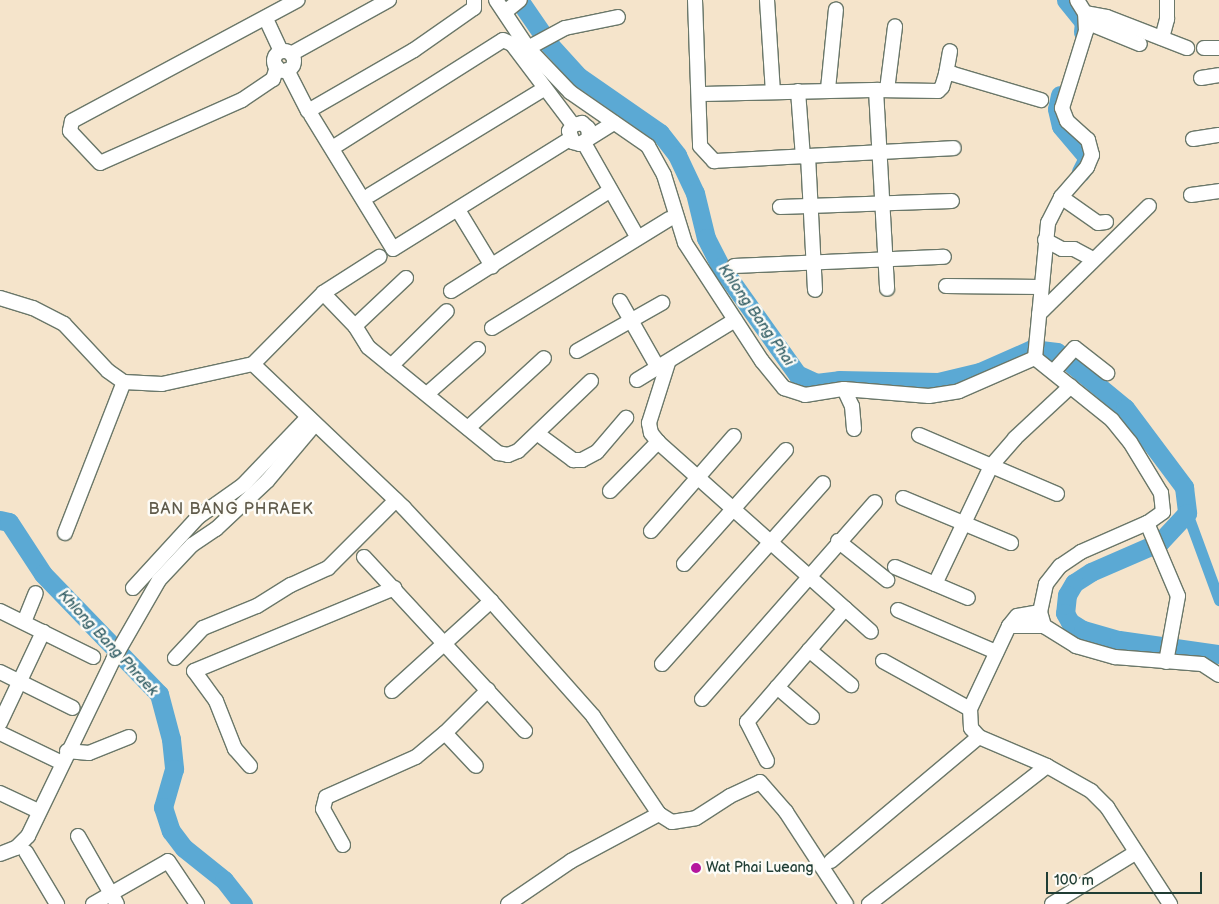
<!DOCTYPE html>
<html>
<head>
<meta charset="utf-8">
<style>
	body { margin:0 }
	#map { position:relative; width:1219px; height:904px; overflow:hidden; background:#f5e4cb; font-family:"Balsamiq Sans",sans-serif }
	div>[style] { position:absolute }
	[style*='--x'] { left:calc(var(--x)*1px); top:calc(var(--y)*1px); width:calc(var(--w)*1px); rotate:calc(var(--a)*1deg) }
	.canal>* { height:11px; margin:-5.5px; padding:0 5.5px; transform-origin:5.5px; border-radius:5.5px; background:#5ba9d4 }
	.river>* { height:19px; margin:-9.5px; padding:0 9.5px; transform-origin:9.5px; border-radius:9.5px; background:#5ba9d4 }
	.roads { filter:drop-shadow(1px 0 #6a7769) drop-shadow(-1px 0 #6a7769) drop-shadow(0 1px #6a7769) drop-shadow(0 -1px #6a7769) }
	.minor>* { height:14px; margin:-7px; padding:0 7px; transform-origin:7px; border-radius:7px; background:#fff }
	.minor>.ring { margin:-7px; padding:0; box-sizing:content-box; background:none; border:14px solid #fff; border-radius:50% }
	.dots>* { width:14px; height:14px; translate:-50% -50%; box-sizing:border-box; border:2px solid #fdfcf7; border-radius:50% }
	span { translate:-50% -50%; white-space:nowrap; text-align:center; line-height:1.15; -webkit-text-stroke:5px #fdfcf7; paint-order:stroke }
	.poi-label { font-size:14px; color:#1f3d34 }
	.left { translate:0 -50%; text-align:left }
	.water-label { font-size:15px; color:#315d64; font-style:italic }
	.quarter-label { font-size:16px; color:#605b4b; letter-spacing:1px }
	.scale { position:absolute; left:1046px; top:872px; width:156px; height:22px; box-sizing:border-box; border:2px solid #1f3d34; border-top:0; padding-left:6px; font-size:15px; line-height:18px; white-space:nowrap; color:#1f3d34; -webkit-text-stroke:4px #fdfcf7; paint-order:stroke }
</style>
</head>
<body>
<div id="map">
	<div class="canal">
		<i style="--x:1187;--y:513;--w:93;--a:69.8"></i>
	</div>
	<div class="river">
		<i style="--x:519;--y:0;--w:55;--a:55.4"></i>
		<i style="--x:550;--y:45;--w:42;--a:47.9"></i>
		<i style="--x:578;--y:76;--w:100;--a:34.8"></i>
		<i style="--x:660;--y:133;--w:28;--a:52"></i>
		<i style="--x:677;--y:155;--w:42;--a:64.7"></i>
		<i style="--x:695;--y:193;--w:46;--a:76.3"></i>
		<i style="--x:706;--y:238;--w:33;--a:63"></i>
		<i style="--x:721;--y:267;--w:131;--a:54.6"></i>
		<i style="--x:797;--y:374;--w:21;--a:25"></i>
		<i style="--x:816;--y:383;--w:23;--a:-7"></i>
		<i style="--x:839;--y:380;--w:99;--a:1.2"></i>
		<i style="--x:938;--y:382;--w:43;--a:-13.4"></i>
		<i style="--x:980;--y:372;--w:57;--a:-23.9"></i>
		<i style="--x:1032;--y:349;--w:25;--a:7"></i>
		<i style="--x:1057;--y:352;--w:88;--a:39.5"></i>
		<i style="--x:1125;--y:408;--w:99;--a:53.2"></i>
		<i style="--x:1184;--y:487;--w:26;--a:83"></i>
		<i style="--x:1187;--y:513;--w:40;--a:133"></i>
		<i style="--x:1160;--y:542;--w:75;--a:156.5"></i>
		<i style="--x:1091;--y:572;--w:20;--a:147"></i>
		<i style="--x:1074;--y:583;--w:14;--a:120"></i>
		<i style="--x:1067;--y:595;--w:18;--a:96"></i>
		<i style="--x:1065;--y:613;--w:10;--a:61"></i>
		<i style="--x:1070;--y:622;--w:15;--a:32"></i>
		<i style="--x:1083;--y:630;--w:37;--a:16"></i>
		<i style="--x:1119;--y:640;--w:101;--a:8"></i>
		<i style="--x:1066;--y:0;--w:28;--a:51"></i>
		<i style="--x:1084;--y:22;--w:10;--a:96"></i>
		<i style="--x:1060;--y:95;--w:14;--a:102"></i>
		<i style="--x:1057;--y:109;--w:17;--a:77"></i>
		<i style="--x:1061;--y:126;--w:42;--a:49.8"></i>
		<i style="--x:1088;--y:158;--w:16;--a:117"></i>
		<i style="--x:0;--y:520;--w:9;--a:13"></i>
		<i style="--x:9;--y:522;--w:62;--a:56.8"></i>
		<i style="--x:43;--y:574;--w:167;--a:46"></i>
		<i style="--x:159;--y:694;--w:47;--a:75.1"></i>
		<i style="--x:171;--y:739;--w:30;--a:84"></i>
		<i style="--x:174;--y:769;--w:40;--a:106"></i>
		<i style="--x:163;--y:807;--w:25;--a:72"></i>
		<i style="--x:171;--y:831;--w:21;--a:53"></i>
		<i style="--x:184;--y:848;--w:51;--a:38.7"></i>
		<i style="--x:224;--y:880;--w:31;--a:52"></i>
	</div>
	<div class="roads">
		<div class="minor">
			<i style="--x:496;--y:0;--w:58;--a:56.3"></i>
			<i style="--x:528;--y:48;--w:61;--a:46.3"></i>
			<i style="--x:570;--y:92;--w:95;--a:34.7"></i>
			<i style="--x:648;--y:146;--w:33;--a:61"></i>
			<i style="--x:664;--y:175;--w:71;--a:72.8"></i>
			<i style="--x:685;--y:243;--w:141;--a:56.9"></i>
			<i style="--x:762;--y:361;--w:35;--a:51"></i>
			<i style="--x:784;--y:388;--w:22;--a:18"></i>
			<i style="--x:805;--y:395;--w:39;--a:-9"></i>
			<i style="--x:844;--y:389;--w:85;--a:4.7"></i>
			<i style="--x:929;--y:396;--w:30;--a:-9"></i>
			<i style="--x:959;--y:391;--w:83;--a:-23.5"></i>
			<i style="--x:1035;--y:358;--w:99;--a:38.8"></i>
			<i style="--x:1112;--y:420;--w:28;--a:51"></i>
			<i style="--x:1130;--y:442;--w:60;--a:58.7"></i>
			<i style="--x:1161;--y:493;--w:19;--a:84"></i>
			<i style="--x:1163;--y:512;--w:19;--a:145"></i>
			<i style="--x:1147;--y:523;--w:72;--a:156.3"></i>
			<i style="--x:1081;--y:552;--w:25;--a:146"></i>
			<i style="--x:1060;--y:566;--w:23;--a:128"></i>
			<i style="--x:1046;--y:584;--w:29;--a:102"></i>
			<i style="--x:1040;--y:612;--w:15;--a:74"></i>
			<i style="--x:695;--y:0;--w:146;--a:88"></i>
			<i style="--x:700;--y:146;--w:21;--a:47"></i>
			<i style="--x:714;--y:161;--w:240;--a:-3.1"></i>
			<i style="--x:767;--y:0;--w:92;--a:86.3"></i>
			<i style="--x:505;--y:12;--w:19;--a:-39"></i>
			<i style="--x:1085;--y:13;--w:22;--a:10"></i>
			<i style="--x:1107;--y:17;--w:86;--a:21.2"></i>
			<i style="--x:266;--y:19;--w:35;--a:65"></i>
			<i style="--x:1086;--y:22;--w:58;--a:22.2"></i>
			<i style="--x:1162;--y:38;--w:20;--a:-75"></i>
			<i style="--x:1167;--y:19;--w:19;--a:-90"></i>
			<i style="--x:528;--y:48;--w:42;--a:-28.4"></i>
			<i style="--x:565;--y:28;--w:54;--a:-11.7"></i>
			<i style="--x:1204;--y:48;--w:15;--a:0"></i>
			<i class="ring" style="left:274px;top:51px;width:6px;height:6px"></i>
			<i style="--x:291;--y:54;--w:112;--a:-28.9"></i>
			<i style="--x:277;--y:67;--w:13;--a:108"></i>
			<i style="--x:273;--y:79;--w:37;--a:146"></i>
			<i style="--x:242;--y:100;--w:155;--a:156.1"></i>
			<i style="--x:100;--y:163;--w:44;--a:-133.2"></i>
			<i style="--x:70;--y:131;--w:10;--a:-79"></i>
			<i style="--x:72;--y:121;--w:256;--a:-28.2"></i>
			<i style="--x:287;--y:70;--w:46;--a:62.9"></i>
			<i style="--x:308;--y:111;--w:122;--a:-29.9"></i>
			<i style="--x:414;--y:50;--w:73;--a:-35"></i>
			<i style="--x:474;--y:8;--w:8;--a:-90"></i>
			<i style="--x:946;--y:74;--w:23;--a:-80"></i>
			<i style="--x:1201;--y:78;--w:18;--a:-9"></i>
			<i style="--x:828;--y:89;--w:80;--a:-84.3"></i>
			<i style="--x:876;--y:90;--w:62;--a:0.9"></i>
			<i style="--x:938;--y:91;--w:6;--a:-45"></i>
			<i style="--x:942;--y:87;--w:14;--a:-73"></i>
			<i style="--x:946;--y:74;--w:7;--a:0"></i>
			<i style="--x:953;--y:74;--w:92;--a:16.5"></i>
			<i style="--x:887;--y:90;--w:64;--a:-82.8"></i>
			<i style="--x:798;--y:91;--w:66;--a:85.7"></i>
			<i style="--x:699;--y:94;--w:177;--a:-1.3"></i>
			<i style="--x:876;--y:90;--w:199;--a:86.8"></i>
			<i style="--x:311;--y:115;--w:157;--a:58.5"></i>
			<i style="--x:393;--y:249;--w:208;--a:-31.9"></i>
			<i style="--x:589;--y:136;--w:8;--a:-97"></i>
			<i style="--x:588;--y:128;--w:8;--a:-140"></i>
			<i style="--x:582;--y:123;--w:9;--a:167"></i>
			<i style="--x:573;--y:125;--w:7;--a:124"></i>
			<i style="--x:569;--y:131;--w:12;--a:70"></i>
			<i style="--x:573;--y:142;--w:7;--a:16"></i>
			<i style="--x:580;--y:144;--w:40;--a:-32"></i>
			<i style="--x:1193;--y:139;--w:26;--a:-9"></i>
			<i style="--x:584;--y:143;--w:109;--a:60.4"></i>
			<i style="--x:337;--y:145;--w:196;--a:-32.3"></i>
			<i style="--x:503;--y:40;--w:10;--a:24"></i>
			<i style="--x:512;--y:44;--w:101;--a:53"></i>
			<i style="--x:808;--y:156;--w:134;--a:87"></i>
			<i style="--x:370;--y:195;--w:205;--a:-31.4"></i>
			<i style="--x:1191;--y:195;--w:28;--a:-8"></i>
			<i style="--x:1061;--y:197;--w:45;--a:35.1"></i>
			<i style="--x:1098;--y:223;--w:8;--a:-7"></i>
			<i style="--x:780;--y:207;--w:172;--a:-2"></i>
			<i style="--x:458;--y:210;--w:66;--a:58.7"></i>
			<i style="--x:1045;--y:240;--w:19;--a:28"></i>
			<i style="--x:1062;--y:249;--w:12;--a:0"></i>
			<i style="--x:1074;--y:249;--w:17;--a:28"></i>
			<i style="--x:734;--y:266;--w:210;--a:-2.5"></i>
			<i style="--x:946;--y:286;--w:95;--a:0.6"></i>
			<i style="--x:451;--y:291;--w:187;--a:-32.3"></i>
			<i style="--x:323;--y:293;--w:46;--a:45.9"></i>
			<i style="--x:355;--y:326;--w:25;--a:58"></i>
			<i style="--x:368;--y:347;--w:168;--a:39.2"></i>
			<i style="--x:498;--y:453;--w:10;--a:11"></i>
			<i style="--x:508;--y:455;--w:11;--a:-22"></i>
			<i style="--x:518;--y:451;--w:101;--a:-43.8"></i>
			<i style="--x:0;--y:298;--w:34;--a:17"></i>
			<i style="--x:33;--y:308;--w:35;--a:27"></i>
			<i style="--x:64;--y:324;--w:64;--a:46.9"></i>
			<i style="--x:108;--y:371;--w:19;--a:35"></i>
			<i style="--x:124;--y:382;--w:38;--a:3"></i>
			<i style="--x:162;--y:384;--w:93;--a:-12.4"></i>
			<i style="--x:253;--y:364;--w:100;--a:-45.4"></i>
			<i style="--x:323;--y:293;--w:67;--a:-32.7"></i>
			<i style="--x:620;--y:301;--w:77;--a:60.4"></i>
			<i style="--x:1039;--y:314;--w:154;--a:-44.5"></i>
			<i style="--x:355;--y:326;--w:70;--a:-43.3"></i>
			<i style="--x:492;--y:328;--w:208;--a:-31.6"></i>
			<i style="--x:577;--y:351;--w:98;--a:-29.5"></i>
			<i style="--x:1035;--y:358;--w:136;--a:-84.5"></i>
			<i style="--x:1048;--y:223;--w:29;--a:-63"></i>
			<i style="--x:1061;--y:197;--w:40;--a:-49"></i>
			<i style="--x:1087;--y:167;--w:13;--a:-67"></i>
			<i style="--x:1092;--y:155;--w:16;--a:-105"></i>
			<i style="--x:1088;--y:140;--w:28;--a:-138"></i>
			<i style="--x:1067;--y:121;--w:14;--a:-111"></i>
			<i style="--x:1062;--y:108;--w:81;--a:-72.7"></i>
			<i style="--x:1086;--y:31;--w:18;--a:-93"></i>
			<i style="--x:1085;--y:13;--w:15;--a:-122"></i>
			<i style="--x:668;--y:363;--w:63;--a:107.6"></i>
			<i style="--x:649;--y:423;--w:10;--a:79"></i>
			<i style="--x:651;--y:433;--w:11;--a:52"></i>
			<i style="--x:658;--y:442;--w:285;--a:41.7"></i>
			<i style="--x:253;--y:364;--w:209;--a:43.6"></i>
			<i style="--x:404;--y:508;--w:127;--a:46.9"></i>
			<i style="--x:491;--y:601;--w:154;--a:48.4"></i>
			<i style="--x:593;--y:716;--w:118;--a:56"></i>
			<i style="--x:659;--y:814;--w:15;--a:32"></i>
			<i style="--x:672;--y:822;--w:24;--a:-9"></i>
			<i style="--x:696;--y:818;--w:40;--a:-32.9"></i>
			<i style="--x:730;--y:796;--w:33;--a:-25"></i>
			<i style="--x:760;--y:782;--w:40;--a:49"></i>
			<i style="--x:786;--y:812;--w:110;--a:56.9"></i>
			<i style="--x:391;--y:366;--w:78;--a:-44.5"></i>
			<i style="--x:1054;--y:371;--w:31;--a:-48"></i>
			<i style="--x:1075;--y:348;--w:41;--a:38"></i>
			<i style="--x:637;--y:380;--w:115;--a:-31.5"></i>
			<i style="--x:844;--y:389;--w:19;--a:65"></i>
			<i style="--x:852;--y:406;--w:23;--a:85"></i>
			<i style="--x:427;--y:394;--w:68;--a:-41.4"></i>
			<i style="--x:468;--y:428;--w:103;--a:-42.6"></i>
			<i style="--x:538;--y:434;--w:44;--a:36.6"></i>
			<i style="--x:573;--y:460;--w:9;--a:0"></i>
			<i style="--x:582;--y:460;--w:17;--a:-28"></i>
			<i style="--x:597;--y:452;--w:45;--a:-49.5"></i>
			<i style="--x:919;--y:435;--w:150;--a:23.1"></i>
			<i style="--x:610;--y:491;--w:69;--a:-45.6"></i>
			<i style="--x:903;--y:498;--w:117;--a:22.6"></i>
			<i style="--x:1147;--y:523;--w:79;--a:67"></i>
			<i style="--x:1178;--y:596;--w:67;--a:100.3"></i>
			<i style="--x:651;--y:531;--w:126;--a:-48.9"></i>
			<i style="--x:65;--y:533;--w:162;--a:-68.7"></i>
			<i style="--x:838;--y:541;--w:63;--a:38.5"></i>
			<i style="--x:364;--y:557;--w:237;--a:47.2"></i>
			<i style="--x:684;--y:564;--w:153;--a:-48.2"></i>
			<i style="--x:895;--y:567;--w:79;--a:23"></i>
			<i style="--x:935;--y:584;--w:131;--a:-64.6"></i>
			<i style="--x:991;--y:466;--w:37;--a:-49"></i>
			<i style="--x:1015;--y:438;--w:76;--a:-42.9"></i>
			<i style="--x:133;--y:588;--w:96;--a:-47.5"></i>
			<i style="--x:198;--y:517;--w:55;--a:-35.4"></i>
			<i style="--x:243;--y:485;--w:94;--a:-46.3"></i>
			<i style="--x:898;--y:610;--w:107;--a:23.2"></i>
			<i style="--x:0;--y:611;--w:104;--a:26.3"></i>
			<i style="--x:1040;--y:612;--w:23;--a:170"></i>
			<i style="--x:1017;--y:616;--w:13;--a:129"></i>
			<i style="--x:1009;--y:626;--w:92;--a:115.2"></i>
			<i style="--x:970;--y:709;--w:19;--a:87"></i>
			<i style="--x:971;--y:728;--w:12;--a:48"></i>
			<i style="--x:979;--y:737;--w:74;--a:23.1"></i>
			<i style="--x:1047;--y:766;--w:51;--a:29.6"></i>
			<i style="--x:1091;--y:791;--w:23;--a:45"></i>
			<i style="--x:1107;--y:807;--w:116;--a:57"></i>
			<i style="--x:24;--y:622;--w:31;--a:-68"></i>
			<i style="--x:1009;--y:626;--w:35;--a:0"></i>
			<i style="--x:1044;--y:626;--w:38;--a:32"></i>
			<i style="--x:1076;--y:646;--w:41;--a:15.8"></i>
			<i style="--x:1115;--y:657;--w:87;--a:4.6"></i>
			<i style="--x:1202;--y:664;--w:20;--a:33"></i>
			<i style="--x:809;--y:650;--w:55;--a:39.8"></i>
			<i style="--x:175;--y:658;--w:41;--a:-47"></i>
			<i style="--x:203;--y:628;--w:58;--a:-22.2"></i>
			<i style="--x:257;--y:606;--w:40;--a:-32"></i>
			<i style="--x:291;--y:585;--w:41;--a:-24.7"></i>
			<i style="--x:328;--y:568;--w:96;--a:-45"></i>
			<i style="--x:883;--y:661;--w:99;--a:28.9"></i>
			<i style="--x:662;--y:664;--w:242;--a:-48.3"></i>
			<i style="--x:0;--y:672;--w:81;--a:26.3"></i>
			<i style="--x:777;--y:687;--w:46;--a:40.6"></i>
			<i style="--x:392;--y:691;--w:134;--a:-42.3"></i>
			<i style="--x:702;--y:699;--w:262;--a:-48.7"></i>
			<i style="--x:0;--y:723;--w:101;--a:-64.7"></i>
			<i style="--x:0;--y:733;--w:69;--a:25.8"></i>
			<i style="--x:445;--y:733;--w:45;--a:46.8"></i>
			<i style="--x:67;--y:751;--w:22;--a:5"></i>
			<i style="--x:89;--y:753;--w:43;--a:-21.8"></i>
			<i style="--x:767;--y:761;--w:44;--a:-117.1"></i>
			<i style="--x:747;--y:722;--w:150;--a:-49.1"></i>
			<i style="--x:250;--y:766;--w:23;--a:-131"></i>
			<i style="--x:235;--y:749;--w:52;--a:-111.6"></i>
			<i style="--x:216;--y:701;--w:37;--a:-126"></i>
			<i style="--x:194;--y:671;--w:217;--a:-22.5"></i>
			<i style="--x:0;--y:793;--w:42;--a:25.3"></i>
			<i style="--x:78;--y:836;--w:78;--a:60.2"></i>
			<i style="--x:343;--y:845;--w:41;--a:-119.1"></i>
			<i style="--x:323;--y:809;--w:12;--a:-76"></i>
			<i style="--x:326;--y:797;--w:98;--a:-24"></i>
			<i style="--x:416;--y:757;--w:38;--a:-40"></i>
			<i style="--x:445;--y:733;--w:61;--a:-45"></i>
			<i style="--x:26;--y:852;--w:61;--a:59.2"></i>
			<i style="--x:0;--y:854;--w:17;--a:-21"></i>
			<i style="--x:16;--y:848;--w:17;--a:-45"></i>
			<i style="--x:28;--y:836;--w:195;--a:-64.2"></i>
			<i style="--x:113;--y:660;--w:92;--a:-60.1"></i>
			<i style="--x:159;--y:580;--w:48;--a:-46.7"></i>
			<i style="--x:192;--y:545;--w:29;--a:-34"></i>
			<i style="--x:216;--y:529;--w:71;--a:-43.3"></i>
			<i style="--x:268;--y:480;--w:73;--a:-50"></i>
			<i style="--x:831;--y:861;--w:193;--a:-40"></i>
			<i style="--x:93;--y:904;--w:86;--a:-29.8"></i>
			<i style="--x:168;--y:861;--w:52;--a:56"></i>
			<i style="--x:508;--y:904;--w:76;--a:-34.3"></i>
			<i style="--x:571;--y:861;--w:100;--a:-28.1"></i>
			<i style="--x:869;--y:904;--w:225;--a:-37.8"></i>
			<i style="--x:1052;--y:904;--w:97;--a:-31.6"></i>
		</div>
	</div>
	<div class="dots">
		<i style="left:696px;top:868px;background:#b5179e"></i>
	</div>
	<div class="poi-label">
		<span class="left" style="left:706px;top:868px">Wat Phai Lueang</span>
	</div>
	<div class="water-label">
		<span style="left:756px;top:315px;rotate:55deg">Khlong Bang Phai</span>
		<span style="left:108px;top:643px;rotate:47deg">Khlong Bang Phraek</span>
	</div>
	<div class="quarter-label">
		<span style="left:231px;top:510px">BAN BANG PHRAEK</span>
	</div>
	<div class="scale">100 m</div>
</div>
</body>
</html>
